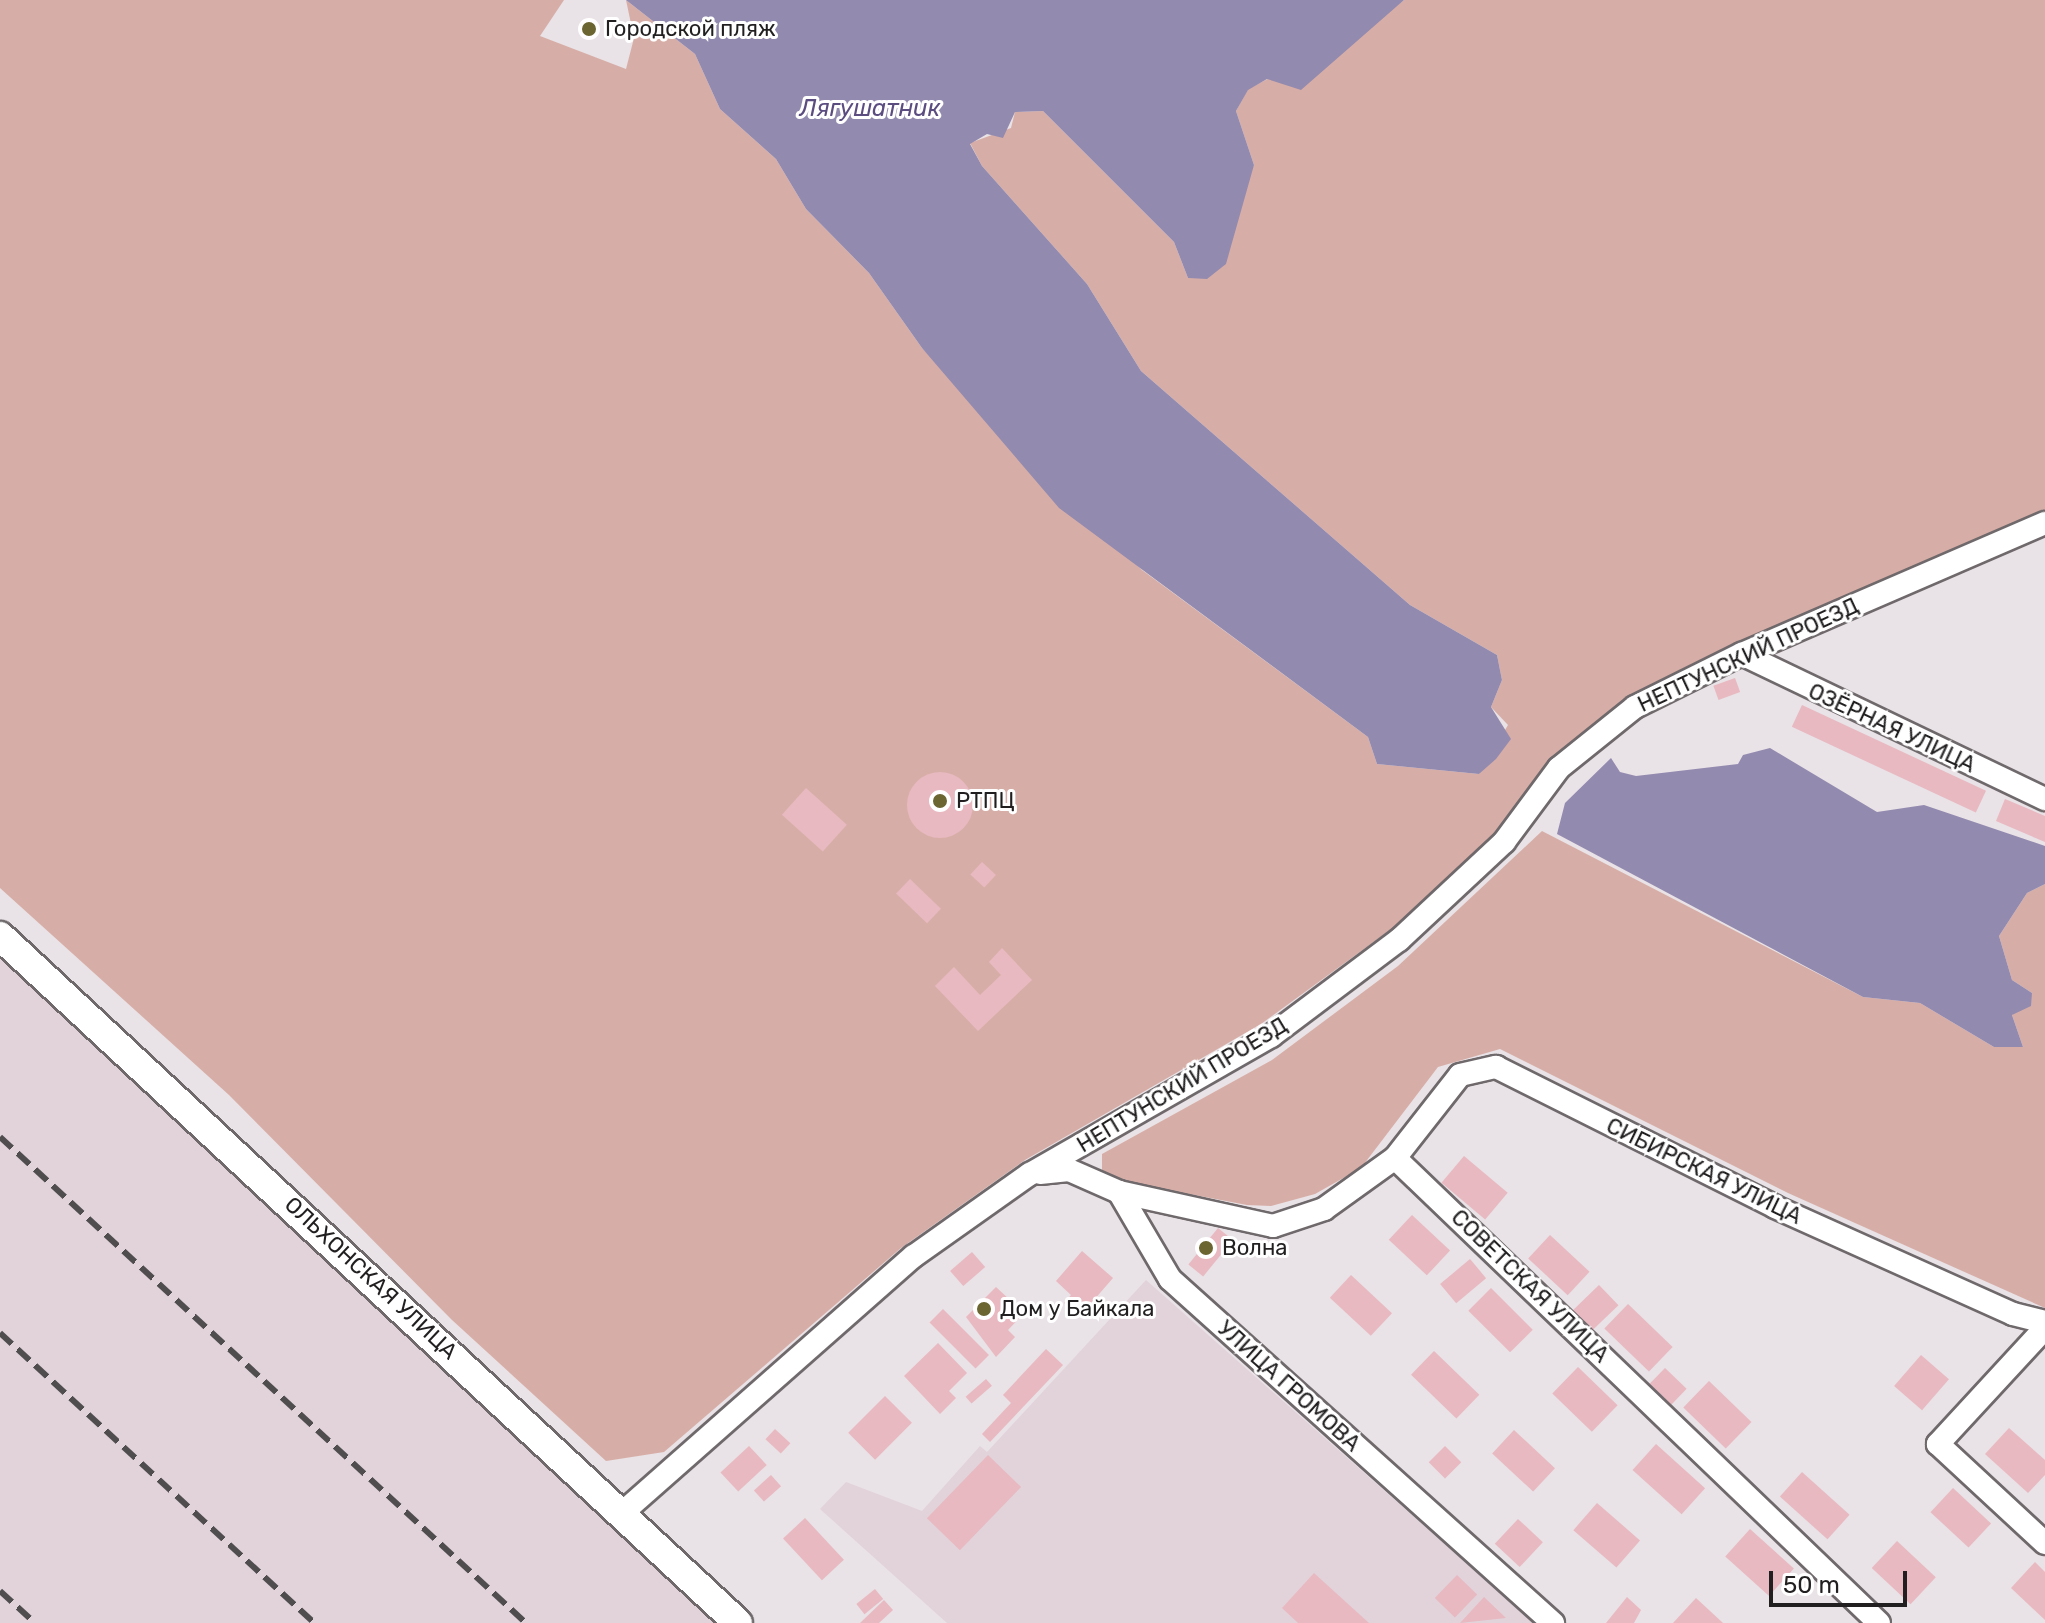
<!DOCTYPE html>
<html>
<head>
<meta charset="utf-8">
<style>
	body { margin:0 }
	#map { position:relative; width:2045px; height:1623px; overflow:hidden; background:#e9e2e6; font-family:Rubik,sans-serif }
	div>[style] { position:absolute }
	[style*='--x'] { left:calc(var(--x)*1px); top:calc(var(--y)*1px); width:calc(var(--w)*1px); rotate:calc(var(--a)*1deg) }
	.built>* { inset:0; background:#e2d3db }
	.green>* { inset:0; background:#d7aea7 }
	.water>* { inset:0; background:#938aaf }
	.building>* { inset:0; background:#e8b9c1; transform-origin:0 0 }
	.round { border-radius:50% }
	.roads { filter:drop-shadow(2px 0 #6f696c) drop-shadow(-2px 0 #6f696c) drop-shadow(0 2px #6f696c) drop-shadow(0 -2px #6f696c) }
	.minor>* { height:22px; margin:-11px; padding:0 11px; transform-origin:11px; border-radius:11px; background:#fff }
	.tertiary>* { height:28px; margin:-14px; padding:0 14px; transform-origin:14px; border-radius:14px; background:#fff }
	.rail>* { height:6px; margin-top:-3px; transform-origin:0; background:repeating-linear-gradient(90deg,#504d4f 0 16px,transparent 0 24px) }
	.dots>* { width:22px; height:22px; translate:-50% -50%; box-sizing:border-box; border:4px solid #fff; border-radius:50% }
	span { translate:-50% -50%; white-space:nowrap; text-align:center; line-height:1.15; -webkit-text-stroke:6px #fff; paint-order:stroke }
	.poi-label { font-size:22px; color:#211f20 }
	.left { translate:0 -50%; text-align:left }
	.street-label { font-size:22px; color:#211f20 }
	.water-label { font-size:24px; color:#5c4d81; font-style:italic }
	.scale { position:absolute; left:1769px; top:1571px; width:138px; height:36px; box-sizing:border-box; border:4px solid #211f20; border-top:0; padding-left:10px; font-size:24px; line-height:28px; white-space:nowrap; color:#211f20; -webkit-text-stroke:6px #fff; paint-order:stroke }
</style>
</head>
<body>
<div id="map">
	<div class="built">
		<i style="clip-path:polygon(0 955px,304px 1232px,721px 1623px,0 1623px)"></i>
		<i style="clip-path:polygon(1146px 1280px,1534px 1623px,947px 1623px,820px 1509px,846px 1482px,922px 1511px,980px 1446px,987px 1452px)"></i>
	</div>
	<div class="green">
		<i style="clip-path:polygon(0 0,564px 0,540px 36px,626px 69px,634px 38px,626px 0,695px 54px,720px 109px,776px 159px,806px 209px,869px 273px,922px 348px,1142px 570px,1368px 737px,1377px 764px,1479px 774px,1508px 725px,1491px 707px,1502px 680px,1497px 655px,1410px 605px,1141px 371px,1087px 284px,982px 166px,970px 143px,1011px 128px,1015px 112px,1043px 111px,1174px 242px,1188px 278px,1254px 165px,1236px 111px,1248px 89px,1368px 28px,1404px 0,2045px 0,2045px 512px,1633px 695px,1550px 761px,1496px 833px,1394px 927px,1261px 1024px,1025px 1160px,901px 1248px,664px 1452px,606px 1461px,452px 1320px,229px 1095px,0 888px)"></i>
		<i style="clip-path:polygon(1542px 831px,1863px 997px,1920px 1003px,1994px 1047px,2023px 1047px,2012px 1015px,2032px 993px,2012px 980px,1999px 936px,2027px 893px,2045px 884px,2045px 1308px,1788px 1193px,1500px 1049px,1438px 1067px,1361px 1168px,1315px 1194px,1271px 1206px,1247px 1205px,1126px 1182px,1102px 1171px,1102px 1154px,1272px 1060px,1398px 966px)"></i>
	</div>
	<div class="water">
		<i style="clip-path:polygon(626px 0,1404px 0,1301px 90px,1267px 79px,1248px 90px,1236px 111px,1254px 165px,1226px 264px,1207px 279px,1188px 278px,1174px 242px,1043px 111px,1015px 112px,1003px 138px,987px 134px,970px 144px,982px 166px,1087px 284px,1141px 371px,1410px 605px,1497px 655px,1502px 680px,1491px 707px,1511px 739px,1496px 759px,1479px 774px,1377px 764px,1368px 737px,1059px 508px,922px 348px,869px 273px,806px 209px,776px 159px,720px 109px,695px 54px)"></i>
		<i style="clip-path:polygon(1770px 748px,1877px 812px,1924px 805px,2045px 846px,2045px 884px,2027px 893px,1999px 936px,2012px 980px,2032px 993px,2031px 1006px,2012px 1015px,2023px 1047px,1994px 1047px,1920px 1003px,1863px 997px,1557px 834px,1565px 803px,1611px 758px,1620px 772px,1636px 776px,1738px 764px,1743px 755px)"></i>
	</div>
	<div class="building">
		<i style="left:1735px;top:678px;width:15px;height:23px;rotate:70deg"></i>
		<i style="left:1802px;top:705px;width:203px;height:24px;rotate:25deg"></i>
		<i class="round" style="left:907px;top:772px;width:66px;height:66px"></i>
		<i style="left:806px;top:788px;width:55px;height:36px;rotate:42deg"></i>
		<i style="clip-path:polygon(2005px 799px,2045px 816px,2045px 842px,1996px 821px)"></i>
		<i style="left:982px;top:862px;width:19px;height:17px;rotate:43deg"></i>
		<i style="left:910px;top:879px;width:43px;height:20px;rotate:44deg"></i>
		<i style="clip-path:polygon(1002px 948px,1032px 980px,978px 1031px,935px 986px,954px 967px,980px 995px,1001px 975px,989px 962px)"></i>
		<i style="left:1464px;top:1156px;width:57px;height:35px;rotate:40deg"></i>
		<i style="left:1412px;top:1215px;width:52px;height:34px;rotate:43deg"></i>
		<i style="left:1218px;top:1228px;width:19px;height:47px;rotate:39deg"></i>
		<i style="left:1550px;top:1235px;width:54px;height:32px;rotate:43deg"></i>
		<i style="clip-path:polygon(1082px 1251px,1113px 1278px,1080px 1316px,1064px 1303px,1071px 1295px,1056px 1281px)"></i>
		<i style="left:972px;top:1252px;width:20px;height:29px;rotate:49deg"></i>
		<i style="left:1470px;top:1259px;width:25px;height:39px;rotate:50deg"></i>
		<i style="left:1351px;top:1275px;width:56px;height:31px;rotate:43deg"></i>
		<i style="left:1599px;top:1285px;width:28px;height:37px;rotate:46deg"></i>
		<i style="clip-path:polygon(996px 1287px,1024px 1313px,1008px 1330px,1015px 1337px,996px 1357px,966px 1317px)"></i>
		<i style="left:1491px;top:1288px;width:59px;height:32px;rotate:45deg"></i>
		<i style="left:1628px;top:1304px;width:62px;height:34px;rotate:44deg"></i>
		<i style="left:943px;top:1309px;width:65px;height:19px;rotate:45deg"></i>
		<i style="clip-path:polygon(938px 1343px,967px 1373px,949px 1391px,956px 1398px,940px 1414px,904px 1376px)"></i>
		<i style="clip-path:polygon(1046px 1349px,1063px 1365px,990px 1442px,982px 1434px,1011px 1403px,1003px 1395px)"></i>
		<i style="left:1434px;top:1351px;width:63px;height:33px;rotate:44deg"></i>
		<i style="left:1921px;top:1355px;width:37px;height:41px;rotate:41deg"></i>
		<i style="left:1578px;top:1367px;width:55px;height:37px;rotate:44deg"></i>
		<i style="left:1665px;top:1368px;width:30px;height:22px;rotate:44deg"></i>
		<i style="left:986px;top:1379px;width:9px;height:27px;rotate:49deg"></i>
		<i style="left:1709px;top:1381px;width:59px;height:37px;rotate:44deg"></i>
		<i style="left:885px;top:1396px;width:38px;height:52px;rotate:45deg"></i>
		<i style="clip-path:polygon(2009px 1428px,2045px 1460px,2045px 1475px,2028px 1493px,1985px 1454px)"></i>
		<i style="left:775px;top:1429px;width:21px;height:14px;rotate:43deg"></i>
		<i style="left:1514px;top:1430px;width:56px;height:32px;rotate:43deg"></i>
		<i style="left:1656px;top:1444px;width:66px;height:35px;rotate:42deg"></i>
		<i style="left:749px;top:1446px;width:26px;height:39px;rotate:47deg"></i>
		<i style="left:1445px;top:1446px;width:23px;height:23px;rotate:45deg"></i>
		<i style="left:988px;top:1455px;width:46px;height:88px;rotate:44deg"></i>
		<i style="left:1802px;top:1472px;width:64px;height:33px;rotate:42deg"></i>
		<i style="left:771px;top:1475px;width:15px;height:23px;rotate:48deg"></i>
		<i style="left:1953px;top:1488px;width:52px;height:33px;rotate:43deg"></i>
		<i style="left:1597px;top:1503px;width:57px;height:36px;rotate:41deg"></i>
		<i style="left:805px;top:1518px;width:57px;height:30px;rotate:47deg"></i>
		<i style="left:1518px;top:1519px;width:34px;height:34px;rotate:43deg"></i>
		<i style="left:1750px;top:1529px;width:59px;height:37px;rotate:42deg"></i>
		<i style="left:1897px;top:1541px;width:53px;height:37px;rotate:43deg"></i>
		<i style="clip-path:polygon(2035px 1562px,2045px 1572px,2045px 1620px,2011px 1588px)"></i>
		<i style="clip-path:polygon(1314px 1573px,1369px 1623px,1298px 1623px,1282px 1608px)"></i>
		<i style="left:1457px;top:1575px;width:28px;height:32px;rotate:44deg"></i>
		<i style="left:875px;top:1589px;width:13px;height:24px;rotate:51deg"></i>
		<i style="clip-path:polygon(1484px 1597px,1506px 1618px,1460px 1623px)"></i>
		<i style="clip-path:polygon(1627px 1597px,1641px 1610px,1634px 1623px,1606px 1623px)"></i>
		<i style="clip-path:polygon(1696px 1598px,1723px 1623px,1673px 1623px)"></i>
		<i style="clip-path:polygon(884px 1600px,893px 1610px,879px 1623px,860px 1623px)"></i>
	</div>
	<div class="roads">
		<div class="minor">
			<i style="--x:1742;--y:654;--w:336;--a:25.6"></i>
			<i style="--x:1395;--y:1158;--w:105;--a:-51.9"></i>
			<i style="--x:1460;--y:1075;--w:37;--a:-13"></i>
			<i style="--x:1496;--y:1067;--w:312;--a:26.6"></i>
			<i style="--x:1775;--y:1207;--w:261;--a:24.2"></i>
			<i style="--x:2013;--y:1314;--w:33;--a:14"></i>
			<i style="--x:1040;--y:1173;--w:29;--a:-6"></i>
			<i style="--x:1069;--y:1170;--w:55;--a:23.7"></i>
			<i style="--x:1119;--y:1192;--w:101;--a:59.6"></i>
			<i style="--x:1170;--y:1279;--w:515;--a:41.93"></i>
			<i style="--x:1119;--y:1192;--w:158;--a:12.4"></i>
			<i style="--x:1273;--y:1226;--w:54;--a:-18.4"></i>
			<i style="--x:1324;--y:1209;--w:87;--a:-35.7"></i>
			<i style="--x:1395;--y:1158;--w:671;--a:43.85"></i>
			<i style="--x:2045;--y:1328;--w:158;--a:132.7"></i>
			<i style="--x:1938;--y:1444;--w:146;--a:42.8"></i>
			<i style="--x:621;--y:1514;--w:390;--a:-41.4"></i>
			<i style="--x:914;--y:1256;--w:142;--a:-35.3"></i>
			<i style="--x:1030;--y:1174;--w:278;--a:-29.8"></i>
			<i style="--x:1271;--y:1036;--w:160;--a:-36.9"></i>
			<i style="--x:1399;--y:940;--w:144;--a:-43"></i>
			<i style="--x:1504;--y:842;--w:92;--a:-53.4"></i>
			<i style="--x:1559;--y:768;--w:97;--a:-38.8"></i>
			<i style="--x:1635;--y:707;--w:119;--a:-26.4"></i>
			<i style="--x:1742;--y:654;--w:330;--a:-23.4"></i>
		</div>
		<div class="tertiary">
			<i style="--x:0;--y:936;--w:1008;--a:42.95"></i>
		</div>
	</div>
	<div class="rail">
		<i style="--x:0;--y:1137;--w:716;--a:42.74"></i>
		<i style="--x:0;--y:1333;--w:427;--a:42.7"></i>
		<i style="--x:0;--y:1591;--w:47;--a:42.4"></i>
	</div>
	<div class="dots">
		<i style="left:589px;top:29px;background:#6b6531"></i>
		<i style="left:940px;top:801px;background:#6b6531"></i>
		<i style="left:1206px;top:1248px;background:#6b6531"></i>
		<i style="left:984px;top:1309px;background:#6b6531"></i>
	</div>
	<div class="poi-label">
		<span class="left" style="left:605px;top:29px">Городской пляж</span>
		<span class="left" style="left:956px;top:801px">РТПЦ</span>
		<span class="left" style="left:1222px;top:1248px">Волна</span>
		<span class="left" style="left:1000px;top:1309px">Дом у Байкала</span>
	</div>
	<div class="street-label">
		<span style="left:1748px;top:655px;rotate:-25deg">НЕПТУНСКИЙ ПРОЕЗД</span>
		<span style="left:1892px;top:728px;rotate:25deg">ОЗЁРНАЯ УЛИЦА</span>
		<span style="left:1182px;top:1085px;rotate:-31deg">НЕПТУНСКИЙ ПРОЕЗД</span>
		<span style="left:1704px;top:1171px;rotate:26deg">СИБИРСКАЯ УЛИЦА</span>
		<span style="left:371px;top:1278px;rotate:43deg">ОЛЬХОНСКАЯ УЛИЦА</span>
		<span style="left:1530px;top:1286px;rotate:44deg">СОВЕТСКАЯ УЛИЦА</span>
		<span style="left:1289px;top:1386px;rotate:42deg">УЛИЦА ГРОМОВА</span>
	</div>
	<div class="water-label">
		<span style="left:870px;top:109px">Лягушатник</span>
	</div>
	<div class="scale">50 m</div>
</div>
</body>
</html>
